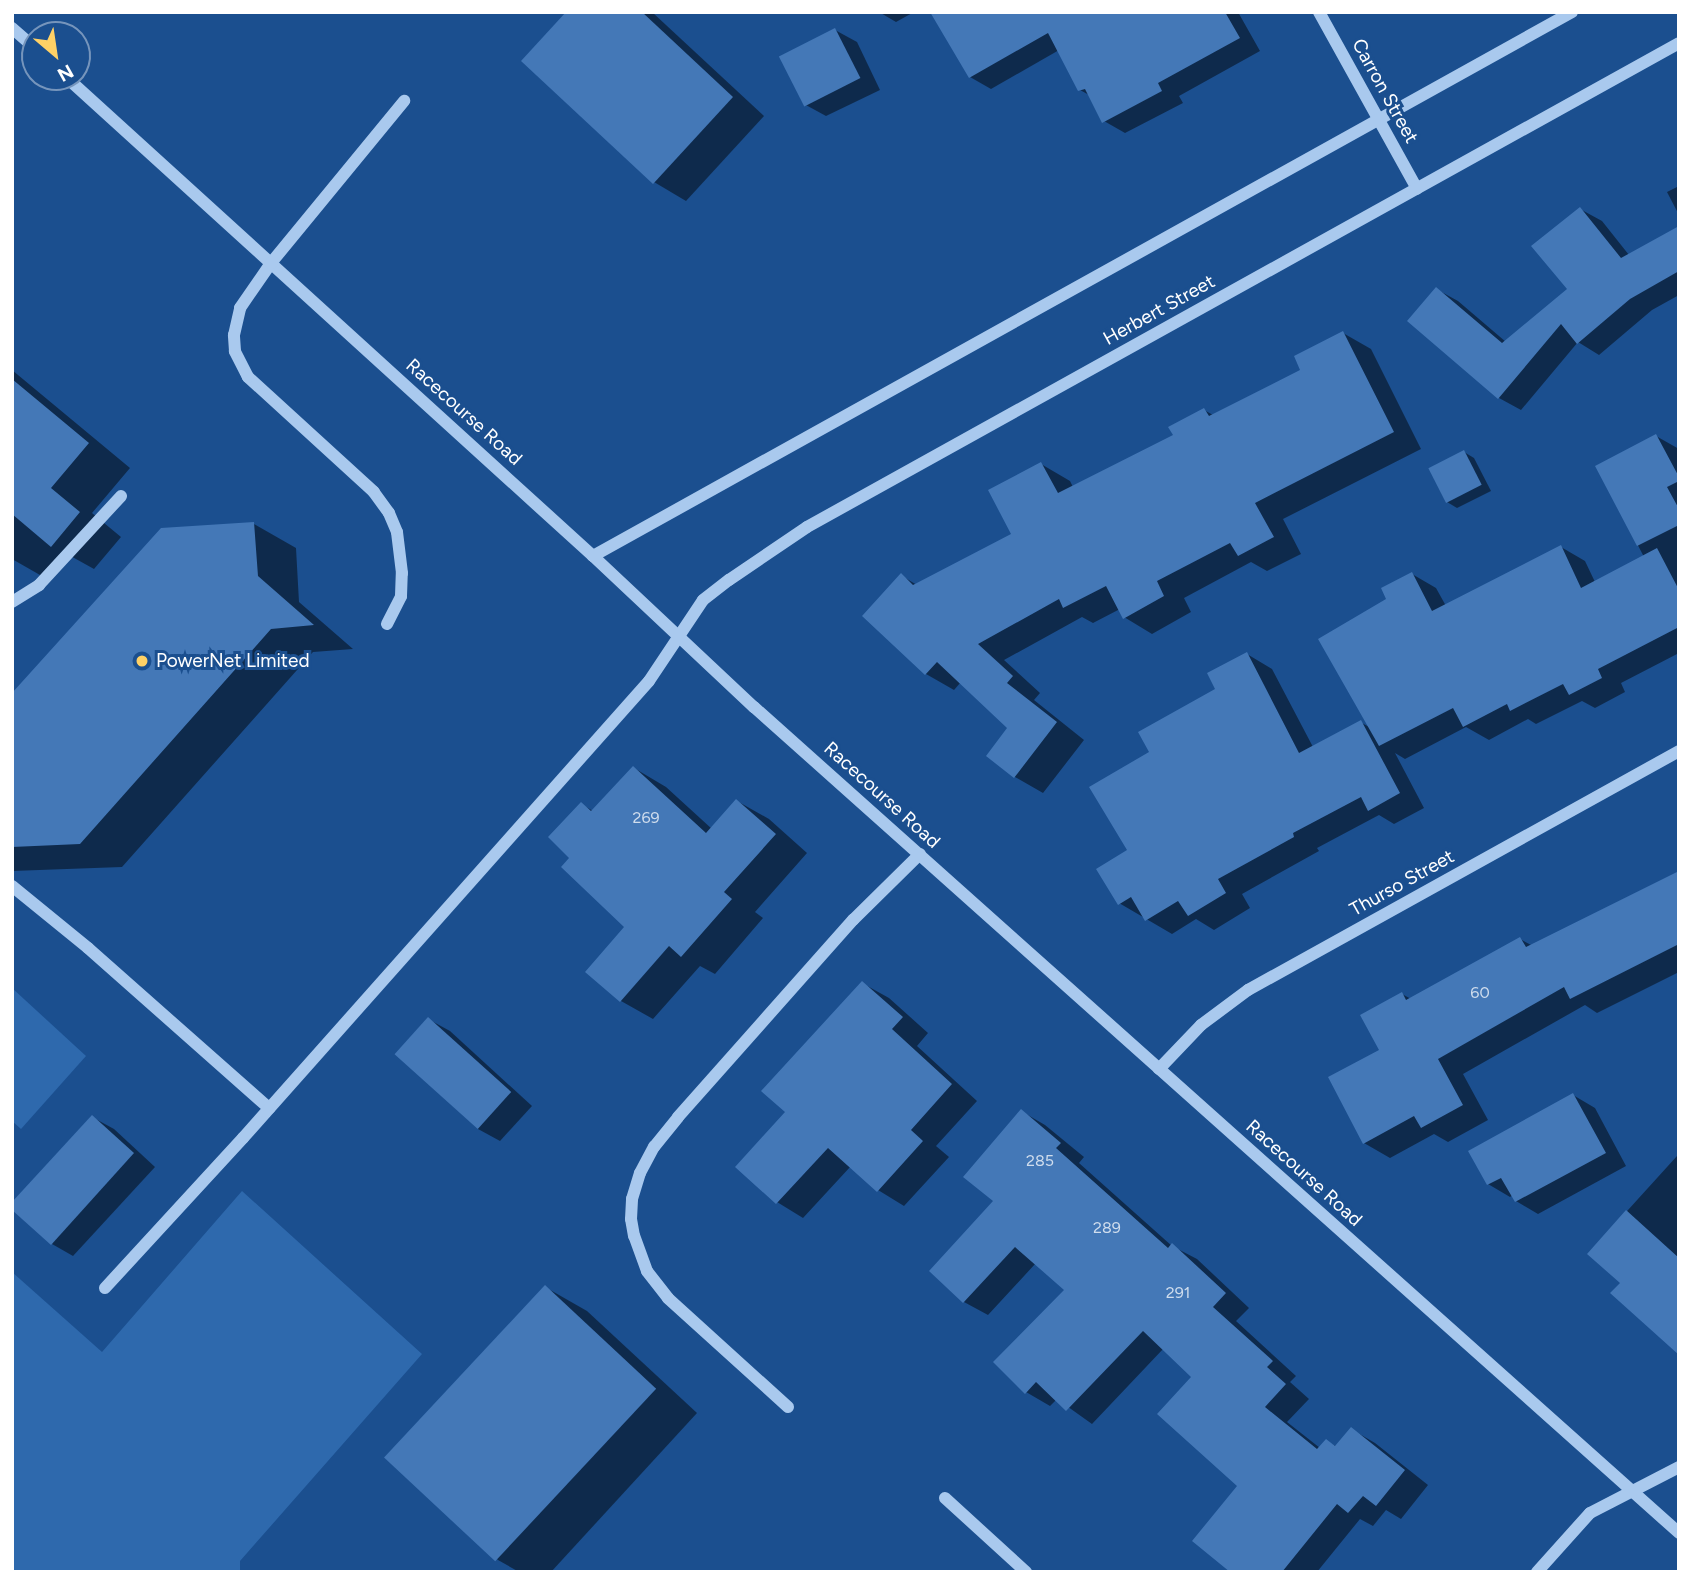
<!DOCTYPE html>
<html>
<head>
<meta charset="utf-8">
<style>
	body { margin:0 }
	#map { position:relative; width:1691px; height:1584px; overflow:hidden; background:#1b4f8f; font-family:Figtree,sans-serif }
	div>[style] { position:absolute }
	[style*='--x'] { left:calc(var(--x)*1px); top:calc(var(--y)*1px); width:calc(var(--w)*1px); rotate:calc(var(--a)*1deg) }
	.green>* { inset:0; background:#2e69ad }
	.shadow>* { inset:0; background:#0007 }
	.building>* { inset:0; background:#4478b7; transform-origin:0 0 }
	.minor>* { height:12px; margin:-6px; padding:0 6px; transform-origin:6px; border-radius:6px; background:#a9c9ee }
	.dots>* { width:19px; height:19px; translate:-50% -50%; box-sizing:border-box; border:4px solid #1b4f8f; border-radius:50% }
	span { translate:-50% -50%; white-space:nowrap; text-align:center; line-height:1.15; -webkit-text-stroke:6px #1b4f8f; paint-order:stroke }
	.number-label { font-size:16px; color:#d0dded }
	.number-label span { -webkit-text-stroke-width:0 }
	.street-label { font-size:19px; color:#fff }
	.poi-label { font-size:19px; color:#fff }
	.left { translate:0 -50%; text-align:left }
	.frame { position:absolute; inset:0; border:14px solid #fff; pointer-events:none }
	.north { position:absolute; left:21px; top:21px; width:70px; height:70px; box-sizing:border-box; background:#1b4f8f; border:2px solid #7695bc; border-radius:50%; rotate:151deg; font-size:19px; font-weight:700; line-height:28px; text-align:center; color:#fff }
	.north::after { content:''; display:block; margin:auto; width:24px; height:32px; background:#ffd166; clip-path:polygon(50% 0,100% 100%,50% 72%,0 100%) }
</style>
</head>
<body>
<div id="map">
	<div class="green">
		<i style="clip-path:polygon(12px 988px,86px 1056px,21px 1129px,12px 1121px)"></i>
		<i style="clip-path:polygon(242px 1191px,422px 1354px,240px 1561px,240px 1572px,12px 1572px,12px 1272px,102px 1352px)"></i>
	</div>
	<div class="shadow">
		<i style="clip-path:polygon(568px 12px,652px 12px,764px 116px,686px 201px,654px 182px)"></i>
		<i style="clip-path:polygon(879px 12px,914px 12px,896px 22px)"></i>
		<i style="clip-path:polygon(932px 12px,1094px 30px,991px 89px,970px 77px)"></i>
		<i style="clip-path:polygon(1150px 12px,1238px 12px,1260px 51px,1179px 96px,1183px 103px,1125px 133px,1104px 121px,1091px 96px,1080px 90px)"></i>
		<i style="clip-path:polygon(835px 30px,857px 42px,880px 90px,826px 116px,804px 104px)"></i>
		<i style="clip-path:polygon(1679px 186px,1679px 215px,1667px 192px)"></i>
		<i style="clip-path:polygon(1580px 209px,1602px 221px,1629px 255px,1679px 228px,1679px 295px,1652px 310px,1599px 355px,1578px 342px,1521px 410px,1499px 398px,1409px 321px,1436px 289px,1458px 301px,1506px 342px,1569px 289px)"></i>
		<i style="clip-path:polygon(1343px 333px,1371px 349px,1421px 449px,1283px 519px,1301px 554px,1267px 571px,1251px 562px,1184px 598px,1191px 612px,1152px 634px,1124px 617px,1120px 609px,1093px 623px,1082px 617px,1004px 660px,1040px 693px,1034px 700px,1084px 740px,1043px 793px,1015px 777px,1010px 727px,961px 682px,954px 690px,926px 674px,864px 616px,902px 576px,917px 585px,1014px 534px,1041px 464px,1070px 481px,1073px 487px,1175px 436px,1204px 410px,1213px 415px,1303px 370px)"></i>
		<i style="clip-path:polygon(12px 370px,130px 468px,92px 513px,121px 537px,94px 569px,67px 554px,47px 579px,12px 559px)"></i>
		<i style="clip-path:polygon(1656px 436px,1679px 449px,1679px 653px,1621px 683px,1625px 692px,1595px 708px,1582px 701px,1536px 724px,1528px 719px,1489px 740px,1466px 727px,1405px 759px,1395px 753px,1424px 808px,1394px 824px,1379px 815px,1317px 848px,1319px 851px,1242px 894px,1250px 908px,1214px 930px,1196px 919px,1172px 934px,1119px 903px,1151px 752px,1218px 690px,1247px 654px,1272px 669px,1313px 747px,1360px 722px,1371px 728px,1389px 599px,1412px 574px,1436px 588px,1446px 606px,1561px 547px,1585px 561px,1595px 582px,1644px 557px,1597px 466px)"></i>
		<i style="clip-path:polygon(1464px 452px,1474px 458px,1491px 491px,1457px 508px,1447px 502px)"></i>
		<i style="clip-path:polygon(254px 524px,296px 548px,299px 602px,353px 649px,313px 652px,122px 867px,12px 871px,12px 695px)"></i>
		<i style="clip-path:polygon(634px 768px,666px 787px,712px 829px,737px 801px,769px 819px,807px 853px,755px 912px,763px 918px,715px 974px,700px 966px,653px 1019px,621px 1001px,627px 927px,572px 858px,581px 804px,593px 811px)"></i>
		<i style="clip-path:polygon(1679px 872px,1679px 972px,1597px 1013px,1585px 1005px,1463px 1074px,1488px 1120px,1448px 1142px,1434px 1134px,1390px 1158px,1364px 1143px,1381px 1050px,1402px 994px,1411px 999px,1520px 939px,1533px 946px)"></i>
		<i style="clip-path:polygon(862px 983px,889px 998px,928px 1033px,917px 1046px,977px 1101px,936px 1146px,949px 1157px,904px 1206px,878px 1190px,851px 1166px,803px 1218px,777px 1202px,788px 1112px)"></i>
		<i style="clip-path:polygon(428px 1019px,450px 1031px,532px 1106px,500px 1141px,478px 1129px)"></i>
		<i style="clip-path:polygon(1573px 1095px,1595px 1108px,1626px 1166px,1538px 1214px,1516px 1201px,1513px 1195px,1510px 1197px,1488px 1184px)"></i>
		<i style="clip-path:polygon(1021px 1111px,1045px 1125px,1084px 1157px,1079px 1163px,1172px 1246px,1197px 1259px,1249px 1308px,1236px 1321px,1296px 1376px,1290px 1382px,1309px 1399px,1287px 1422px,1320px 1448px,1326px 1441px,1337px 1447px,1351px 1429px,1375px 1443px,1428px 1485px,1401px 1519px,1386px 1510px,1373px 1526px,1360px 1519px,1317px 1572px,1233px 1572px,1239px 1485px,1193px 1377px,1164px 1348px,1092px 1424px,1057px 1399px,1050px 1406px,1026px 1392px,1066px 1290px,1036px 1263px,988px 1315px,964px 1302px)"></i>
		<i style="clip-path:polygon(92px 1117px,114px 1129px,155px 1167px,73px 1256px,52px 1244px)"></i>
		<i style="clip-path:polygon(1677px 1156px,1679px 1157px,1679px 1353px,1622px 1283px,1589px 1253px)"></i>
		<i style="clip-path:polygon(545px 1287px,587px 1311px,697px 1413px,551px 1572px,519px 1572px,498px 1560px,388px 1458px)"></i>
	</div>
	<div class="building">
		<i style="clip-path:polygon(566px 12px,642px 12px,733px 97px,653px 184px,521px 61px)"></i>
		<i style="clip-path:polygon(930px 12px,1225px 12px,1240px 38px,1158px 83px,1162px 91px,1102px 123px,1085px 89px,1078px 91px,1048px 33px,969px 78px)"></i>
		<i style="left:835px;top:28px;width:56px;height:63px;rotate:63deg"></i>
		<i style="clip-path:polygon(1580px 207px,1621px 258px,1679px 226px,1679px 271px,1630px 299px,1577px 344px,1561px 324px,1498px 399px,1407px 321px,1436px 287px,1502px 343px,1567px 289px,1531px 246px)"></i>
		<i style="clip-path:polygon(1343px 331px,1394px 432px,1255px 503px,1274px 537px,1238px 556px,1230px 543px,1157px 581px,1164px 596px,1123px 619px,1106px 586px,1063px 608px,1059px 599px,978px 644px,1013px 676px,1007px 683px,1057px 722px,1014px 778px,986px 756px,1007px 728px,937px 662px,925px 675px,862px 616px,901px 573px,913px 585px,1011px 534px,988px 490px,1041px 462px,1058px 493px,1173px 435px,1168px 427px,1204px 408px,1209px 416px,1300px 370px,1294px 356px)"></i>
		<i style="clip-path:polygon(12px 379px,89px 443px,51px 488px,80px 512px,51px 547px,12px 514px)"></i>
		<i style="clip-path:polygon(1656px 434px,1679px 477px,1679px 481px,1667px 487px,1679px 509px,1679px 525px,1637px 546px,1595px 466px)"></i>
		<i style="left:1464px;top:450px;width:39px;height:40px;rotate:63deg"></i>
		<i style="clip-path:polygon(254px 522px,258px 576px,314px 625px,271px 629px,80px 844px,12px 847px,12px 693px,161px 528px)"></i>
		<i style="clip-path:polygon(1561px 545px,1581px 588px,1657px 548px,1679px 590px,1679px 627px,1598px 669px,1602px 678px,1569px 695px,1563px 684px,1510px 711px,1507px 704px,1463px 727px,1453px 708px,1379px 746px,1318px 639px,1386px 599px,1381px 588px,1412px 572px,1432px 611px)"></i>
		<i style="clip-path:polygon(1247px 652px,1299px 753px,1361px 720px,1400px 793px,1368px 811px,1361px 797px,1293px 833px,1294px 837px,1218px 879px,1226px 893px,1188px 916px,1178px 901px,1145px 921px,1131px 897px,1118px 905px,1096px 869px,1127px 850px,1089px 787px,1149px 752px,1138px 732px,1215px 689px,1207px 673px)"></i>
		<i style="clip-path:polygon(633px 766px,706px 833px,736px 799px,776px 834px,724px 892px,732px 899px,681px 957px,669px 946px,620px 1002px,585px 972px,624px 927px,561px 867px,569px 858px,548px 837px,581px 802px,591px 811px)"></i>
		<i style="clip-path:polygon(1679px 871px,1679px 944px,1570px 999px,1564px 987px,1438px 1059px,1463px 1105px,1421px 1128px,1414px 1116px,1363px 1144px,1328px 1077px,1379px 1050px,1360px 1015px,1402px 992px,1406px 1000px,1520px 937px,1526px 947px)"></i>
		<i style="clip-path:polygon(862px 981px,903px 1017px,892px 1029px,952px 1084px,911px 1130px,923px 1141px,877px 1192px,828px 1148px,776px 1204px,735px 1167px,785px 1112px,761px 1091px)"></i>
		<i style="left:428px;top:1017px;width:112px;height:50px;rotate:42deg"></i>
		<i style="clip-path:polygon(1573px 1093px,1606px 1153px,1515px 1202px,1501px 1178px,1487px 1185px,1468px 1151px)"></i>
		<i style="clip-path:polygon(1021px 1109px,1061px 1143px,1056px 1148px,1168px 1248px,1172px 1243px,1226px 1293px,1213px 1307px,1273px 1361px,1267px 1367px,1286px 1384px,1265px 1407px,1317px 1449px,1326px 1439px,1335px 1446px,1351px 1427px,1405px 1470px,1376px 1506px,1363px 1496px,1348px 1513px,1337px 1504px,1282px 1572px,1230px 1572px,1192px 1541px,1237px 1486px,1157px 1414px,1191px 1377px,1143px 1331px,1066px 1411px,1036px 1382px,1025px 1394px,993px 1362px,1064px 1290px,1015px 1247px,963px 1303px,929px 1271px,993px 1201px,963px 1177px)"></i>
		<i style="clip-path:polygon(92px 1115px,134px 1153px,51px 1245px,12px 1210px,12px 1202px)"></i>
		<i style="clip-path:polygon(1626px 1210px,1679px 1258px,1679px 1355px,1610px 1293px,1620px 1283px,1587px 1254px)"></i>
		<i style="left:545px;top:1285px;width:152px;height:236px;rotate:43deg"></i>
	</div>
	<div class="minor">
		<i style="--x:1319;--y:12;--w:202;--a:61"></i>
		<i style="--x:12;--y:28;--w:30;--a:41"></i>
		<i style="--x:66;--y:77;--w:712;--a:42.27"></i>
		<i style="--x:593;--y:556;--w:221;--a:43.2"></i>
		<i style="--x:754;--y:707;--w:1240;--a:41.76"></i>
		<i style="--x:593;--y:556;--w:1120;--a:-29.06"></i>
		<i style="--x:12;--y:602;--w:32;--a:-32"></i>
		<i style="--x:39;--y:585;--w:121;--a:-47.3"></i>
		<i style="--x:387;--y:624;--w:31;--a:-63"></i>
		<i style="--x:401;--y:596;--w:23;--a:-88"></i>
		<i style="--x:402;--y:573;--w:41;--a:-97"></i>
		<i style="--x:397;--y:532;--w:21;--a:-113"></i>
		<i style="--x:389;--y:513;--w:26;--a:-126"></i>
		<i style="--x:374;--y:492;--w:171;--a:-137.6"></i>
		<i style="--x:248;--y:377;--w:29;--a:-117"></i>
		<i style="--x:235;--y:351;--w:16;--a:-94"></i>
		<i style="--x:234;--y:335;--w:28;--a:-77"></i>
		<i style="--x:240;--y:308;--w:55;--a:-55.4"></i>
		<i style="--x:271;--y:263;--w:210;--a:-50.6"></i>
		<i style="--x:12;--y:886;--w:98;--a:39.2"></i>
		<i style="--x:88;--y:948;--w:242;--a:41.5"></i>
		<i style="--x:1159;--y:1069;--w:61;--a:-46.3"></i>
		<i style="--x:1201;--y:1025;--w:59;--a:-36.7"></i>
		<i style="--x:1248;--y:990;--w:493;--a:-29"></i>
		<i style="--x:105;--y:1288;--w:204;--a:-47.4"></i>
		<i style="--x:243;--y:1138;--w:611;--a:-48.38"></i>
		<i style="--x:649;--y:681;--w:97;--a:-56.3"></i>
		<i style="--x:703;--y:600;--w:33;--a:-38"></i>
		<i style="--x:729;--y:580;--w:94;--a:-34.2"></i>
		<i style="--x:807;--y:527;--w:997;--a:-29.03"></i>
		<i style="--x:788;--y:1407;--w:162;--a:-137.8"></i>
		<i style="--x:668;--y:1298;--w:34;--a:-128"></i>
		<i style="--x:647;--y:1271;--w:37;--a:-110"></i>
		<i style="--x:634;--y:1236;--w:17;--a:-100"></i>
		<i style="--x:631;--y:1219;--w:20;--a:-87"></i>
		<i style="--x:632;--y:1199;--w:27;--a:-73"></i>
		<i style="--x:640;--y:1173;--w:30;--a:-62"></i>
		<i style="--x:654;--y:1147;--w:38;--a:-51"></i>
		<i style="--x:678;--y:1117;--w:264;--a:-48.4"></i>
		<i style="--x:853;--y:920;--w:94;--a:-44.6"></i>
		<i style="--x:945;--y:1498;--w:110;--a:42.4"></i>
		<i style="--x:1537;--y:1572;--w:79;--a:-48.1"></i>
		<i style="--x:1590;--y:1513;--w:100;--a:-27.3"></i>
	</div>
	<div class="dots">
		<i style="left:142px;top:661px;background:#ffd166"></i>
	</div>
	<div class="number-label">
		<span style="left:646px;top:818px">269</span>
		<span style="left:1480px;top:993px">60</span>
		<span style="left:1040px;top:1161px">285</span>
		<span style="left:1107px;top:1228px">289</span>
		<span style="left:1178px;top:1293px">291</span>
	</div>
	<div class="street-label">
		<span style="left:1385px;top:91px;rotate:61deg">Carron Street</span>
		<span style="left:1159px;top:310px;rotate:-29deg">Herbert Street</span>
		<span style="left:464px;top:412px;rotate:42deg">Racecourse Road</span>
		<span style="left:882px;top:795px;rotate:42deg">Racecourse Road</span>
		<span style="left:1402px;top:883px;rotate:-29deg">Thurso Street</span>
		<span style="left:1304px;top:1173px;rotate:42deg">Racecourse Road</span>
	</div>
	<div class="poi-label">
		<span class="left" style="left:156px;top:661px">PowerNet Limited</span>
	</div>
	<div class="frame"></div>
	<div class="north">N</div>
</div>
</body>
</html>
